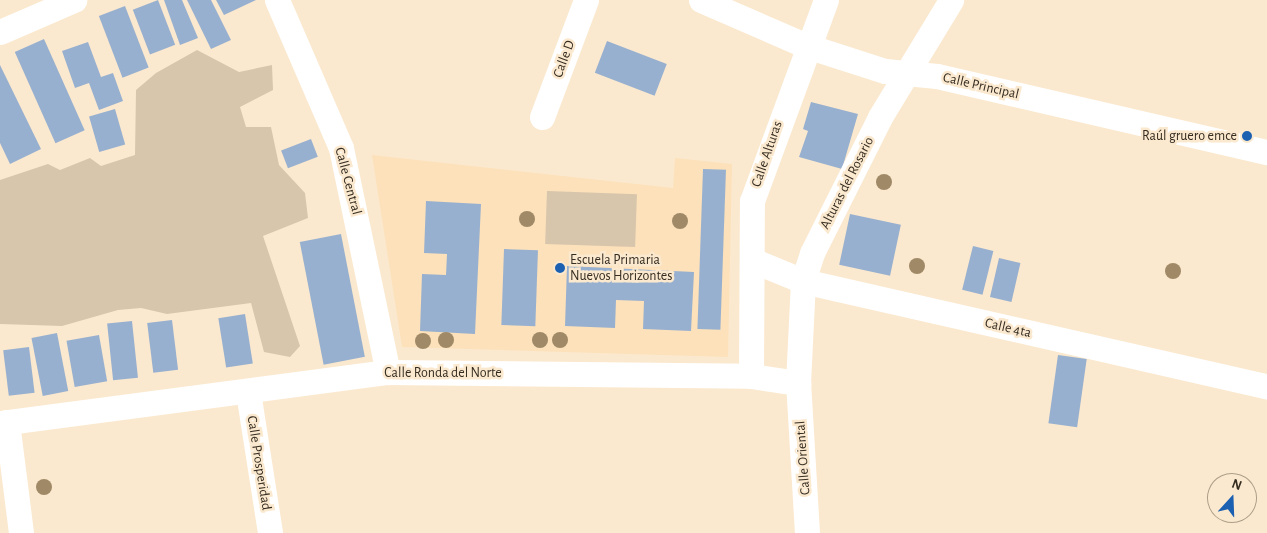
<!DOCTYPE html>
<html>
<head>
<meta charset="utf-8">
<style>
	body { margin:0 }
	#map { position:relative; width:1267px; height:533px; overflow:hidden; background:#fbe9cf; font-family:"Alegreya Sans",sans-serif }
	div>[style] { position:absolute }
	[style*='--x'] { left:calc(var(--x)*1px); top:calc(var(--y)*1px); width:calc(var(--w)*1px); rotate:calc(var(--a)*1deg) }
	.built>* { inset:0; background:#fce1ba }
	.green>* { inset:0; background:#d7c5ac; transform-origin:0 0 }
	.building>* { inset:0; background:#98b0cf; transform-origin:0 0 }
	.minor>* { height:25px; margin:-12.5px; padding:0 12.5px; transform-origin:12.5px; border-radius:12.5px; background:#fff }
	.trees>* { width:16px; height:16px; margin:-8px; border-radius:50%; background:#9f8966 }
	.dots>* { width:14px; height:14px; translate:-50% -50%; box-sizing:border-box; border:2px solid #fbe9cf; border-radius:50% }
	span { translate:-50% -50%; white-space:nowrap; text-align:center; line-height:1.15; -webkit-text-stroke:5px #fbe9cf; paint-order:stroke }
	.street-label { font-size:14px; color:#362d21 }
	.poi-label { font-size:14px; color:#362d21 }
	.right { translate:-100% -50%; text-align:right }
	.left { translate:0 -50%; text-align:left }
	.north { position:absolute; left:1207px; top:473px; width:50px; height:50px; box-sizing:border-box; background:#fbe9cf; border:1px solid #ac9e89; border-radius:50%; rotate:20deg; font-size:14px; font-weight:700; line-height:20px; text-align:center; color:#362d21 }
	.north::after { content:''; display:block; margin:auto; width:18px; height:22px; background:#1c60b1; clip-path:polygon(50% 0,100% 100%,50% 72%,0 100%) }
</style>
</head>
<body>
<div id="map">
	<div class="built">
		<i style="clip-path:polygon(372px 155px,673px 188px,675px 158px,732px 164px,728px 357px,402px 347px)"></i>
	</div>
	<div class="green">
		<i style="clip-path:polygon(197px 50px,239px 72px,272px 65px,273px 90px,240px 107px,246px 127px,271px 127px,279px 165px,305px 193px,308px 218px,263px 236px,300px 346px,290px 357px,264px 352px,251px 303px,167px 314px,141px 308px,118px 310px,62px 326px,0 324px,0 180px,48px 164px,60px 170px,90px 158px,101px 166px,135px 155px,136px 90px,156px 73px)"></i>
		<i style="left:547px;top:191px;width:90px;height:53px;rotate:2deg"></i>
	</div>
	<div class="building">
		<i style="left:158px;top:0;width:48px;height:27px;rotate:69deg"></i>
		<i style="clip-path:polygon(164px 0,182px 0,198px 38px,180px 45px)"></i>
		<i style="clip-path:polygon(187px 0,211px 0,231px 40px,211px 49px)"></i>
		<i style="clip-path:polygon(216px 0,256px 0,224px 15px)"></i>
		<i style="left:125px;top:6px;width:66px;height:28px;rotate:69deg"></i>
		<i style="left:44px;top:39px;width:100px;height:32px;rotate:66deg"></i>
		<i style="left:607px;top:41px;width:64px;height:34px;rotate:21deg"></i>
		<i style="clip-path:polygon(88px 42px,101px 77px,113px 73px,123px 101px,99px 110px,89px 83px,75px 88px,62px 51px)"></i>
		<i style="clip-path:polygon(0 65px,41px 149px,10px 164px,0 143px)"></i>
		<i style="clip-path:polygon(811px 102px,858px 114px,842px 169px,799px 157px,808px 131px,803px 129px)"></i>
		<i style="left:115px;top:109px;width:37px;height:27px;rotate:74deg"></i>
		<i style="left:311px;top:139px;width:19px;height:32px;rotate:69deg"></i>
		<i style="left:703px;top:169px;width:23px;height:160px;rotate:2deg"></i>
		<i style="clip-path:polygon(426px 201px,481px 204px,475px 334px,420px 331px,422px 274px,446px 275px,447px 254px,424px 253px)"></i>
		<i style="left:850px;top:214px;width:52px;height:52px;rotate:12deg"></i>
		<i style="left:341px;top:234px;width:125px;height:42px;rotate:79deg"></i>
		<i style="left:973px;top:246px;width:21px;height:45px;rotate:14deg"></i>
		<i style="left:504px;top:249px;width:34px;height:76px;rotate:2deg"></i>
		<i style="left:999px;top:258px;width:22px;height:40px;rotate:13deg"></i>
		<i style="clip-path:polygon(567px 266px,694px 272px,691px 331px,643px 329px,644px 301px,616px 300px,615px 328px,565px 326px)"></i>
		<i style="left:245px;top:314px;width:50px;height:27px;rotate:81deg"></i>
		<i style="left:172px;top:320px;width:50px;height:25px;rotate:83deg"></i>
		<i style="left:132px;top:321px;width:57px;height:25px;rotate:84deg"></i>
		<i style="left:57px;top:333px;width:59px;height:26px;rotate:79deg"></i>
		<i style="left:99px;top:335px;width:47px;height:33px;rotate:80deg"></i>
		<i style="left:29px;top:347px;width:46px;height:26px;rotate:83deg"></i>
		<i style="left:1058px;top:355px;width:29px;height:69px;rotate:8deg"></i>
	</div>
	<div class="minor">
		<i style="--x:277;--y:0;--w:161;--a:66.6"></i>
		<i style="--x:341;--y:148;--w:229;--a:78.2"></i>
		<i style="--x:701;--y:0;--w:116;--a:23.5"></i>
		<i style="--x:807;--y:46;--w:82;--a:17.8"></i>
		<i style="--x:885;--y:71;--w:52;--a:5.5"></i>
		<i style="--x:937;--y:76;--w:339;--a:13"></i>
		<i style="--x:0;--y:32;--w:81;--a:-23.4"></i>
		<i style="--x:542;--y:117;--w:125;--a:-69.4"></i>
		<i style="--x:752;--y:260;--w:55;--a:22.4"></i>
		<i style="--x:803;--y:281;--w:476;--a:12.8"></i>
		<i style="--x:751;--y:376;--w:175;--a:-89.7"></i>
		<i style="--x:752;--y:201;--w:214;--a:-69.8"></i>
		<i style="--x:248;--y:392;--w:143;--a:81.1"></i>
		<i style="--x:7;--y:422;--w:112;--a:82.8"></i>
		<i style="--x:0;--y:423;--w:391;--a:-7.5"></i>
		<i style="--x:388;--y:372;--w:363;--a:0.6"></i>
		<i style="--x:751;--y:376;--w:48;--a:8.5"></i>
		<i style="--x:807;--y:533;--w:150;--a:-93.4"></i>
		<i style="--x:798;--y:383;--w:102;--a:-87.2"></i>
		<i style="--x:803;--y:281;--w:29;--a:-72"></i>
		<i style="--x:812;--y:253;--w:152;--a:-63.4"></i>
		<i style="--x:880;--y:117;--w:137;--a:-58.7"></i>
	</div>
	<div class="trees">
		<i style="left:884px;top:182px"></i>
		<i style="left:527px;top:219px"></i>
		<i style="left:680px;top:221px"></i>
		<i style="left:917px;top:266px"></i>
		<i style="left:1173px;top:271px"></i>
		<i style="left:446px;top:340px"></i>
		<i style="left:540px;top:340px"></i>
		<i style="left:560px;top:340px"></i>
		<i style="left:423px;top:341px"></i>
		<i style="left:44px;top:487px"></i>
	</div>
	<div class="dots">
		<i style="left:1247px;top:136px;background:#1c60b1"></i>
		<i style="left:560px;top:268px;background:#1c60b1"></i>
	</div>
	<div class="street-label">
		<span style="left:564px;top:59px;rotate:-70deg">Calle D</span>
		<span style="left:981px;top:86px;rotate:13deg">Calle Principal</span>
		<span style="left:767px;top:154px;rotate:-71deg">Calle Alturas</span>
		<span style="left:348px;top:181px;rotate:75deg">Calle Central</span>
		<span style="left:847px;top:183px;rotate:-63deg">Alturas del Rosario</span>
		<span style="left:1008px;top:328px;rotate:13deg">Calle 4ta</span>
		<span style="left:443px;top:373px">Calle Ronda del Norte</span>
		<span style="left:803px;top:458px;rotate:-94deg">Calle Oriental</span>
		<span style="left:259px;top:463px;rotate:81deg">Calle Prosperidad</span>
	</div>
	<div class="poi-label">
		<span class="right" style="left:1237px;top:136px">Raúl gruero emce</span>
		<span class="left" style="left:570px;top:268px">Escuela Primaria<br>Nuevos Horizontes</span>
	</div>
	<div class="north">N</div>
</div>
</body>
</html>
